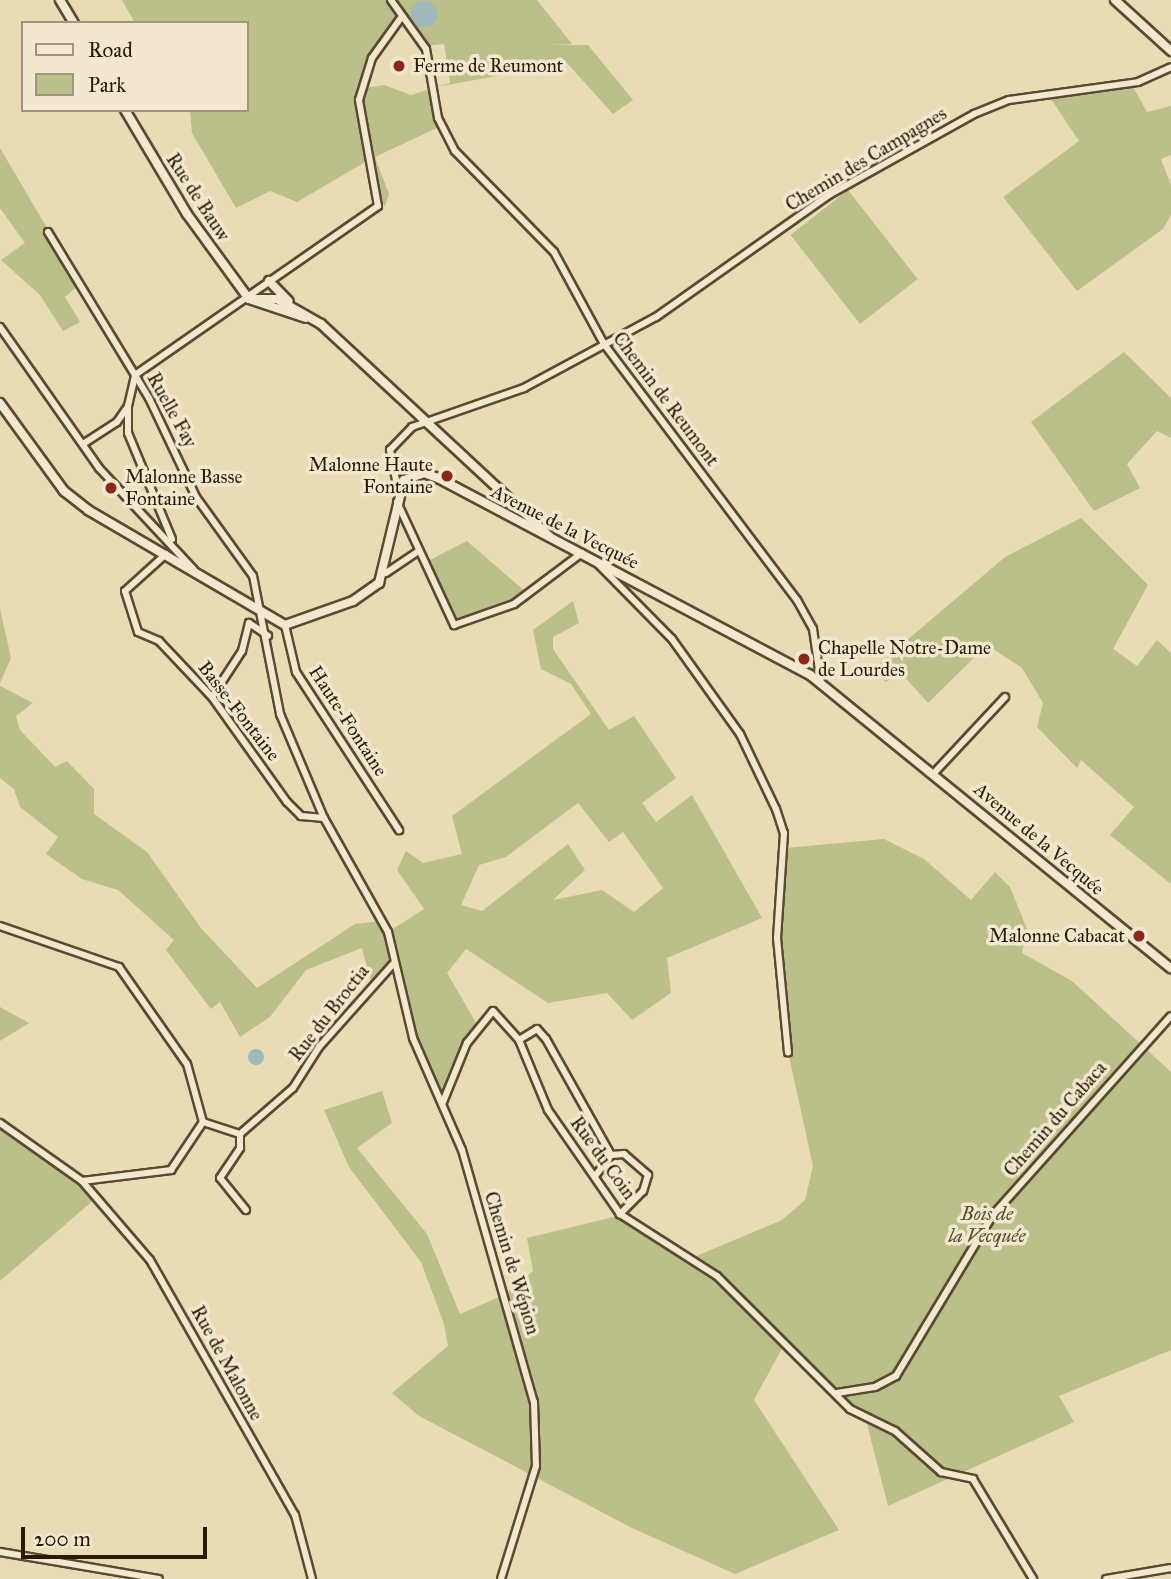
<!DOCTYPE html>
<html>
<head>
<meta charset="utf-8">
<style>
	body { margin:0 }
	#map { position:relative; width:1171px; height:1579px; overflow:hidden; background:#e9dcb5; font-family:"IM FELL Great Primer",serif }
	div>[style] { position:absolute }
	[style*='--x'] { left:calc(var(--x)*1px); top:calc(var(--y)*1px); width:calc(var(--w)*1px); rotate:calc(var(--a)*1deg) }
	.green>* { inset:0; background:#bbbf8a; transform-origin:0 0 }
	.water>* { inset:0; background:#9db9b9 }
	.round { border-radius:50% }
	.roads { filter:drop-shadow(2px 0 #594a30) drop-shadow(-2px 0 #594a30) drop-shadow(0 2px #594a30) drop-shadow(0 -2px #594a30) }
	.street>* { height:6px; margin:-3px; padding:0 3px; transform-origin:3px; border-radius:3px; background:#f1e8cf }
	.secondary>* { height:8px; margin:-4px; padding:0 4px; transform-origin:4px; border-radius:4px; background:#f1e8cf }
	.dots>* { width:19px; height:19px; translate:-50% -50%; box-sizing:border-box; border:4px solid #f1e8cf; border-radius:50% }
	span { translate:-50% -50%; white-space:nowrap; text-align:center; line-height:1.15; -webkit-text-stroke:7px #f1e8cf; paint-order:stroke }
	.poi-label { font-size:19px; color:#291a03 }
	.left { translate:0 -50%; text-align:left }
	.right { translate:-100% -50%; text-align:right }
	.street-label { font-size:19px; color:#291a03 }
	.park-label { font-size:19px; color:#554c2c; font-style:italic }
	.legend { position:absolute; left:21px; top:21px; width:228px; height:91px; box-sizing:border-box; background:#f1e8cf; border:2px solid #a1967d; margin:0; padding:9px 12px; list-style:none; font-size:21px; color:#291a03 }
	.legend li { display:flex; align-items:center; gap:14px; height:35px }
	.legend b { width:35px; border:2px solid #a1967d }
	.scale { position:absolute; left:21px; top:1527px; width:186px; height:32px; box-sizing:border-box; border:4px solid #291a03; border-top:0; padding-left:9px; font-size:21px; line-height:24px; white-space:nowrap; color:#291a03; -webkit-text-stroke:5px #f1e8cf; paint-order:stroke }
</style>
</head>
<body>
<div id="map">
	<div class="green">
		<i style="clip-path:polygon(evenodd,122px 0,537px 0,572px 44px,550px 45px,588px 45px,633px 100px,613px 114px,567px 63px,436px 87px,441px 126px,375px 157px,389px 194px,385px 207px,367px 161px,297px 202px,270px 191px,236px 208px,192px 133px,190px 110px,247px 110px,247px 23px,135px 23px,122px 0,400px 20px,425px 46px,444px 44px,450px 83px,411px 95px,384px 85px,361px 89px,372px 58px,400px 20px)"></i>
		<i style="clip-path:polygon(1131px 83px,1147px 112px,1171px 106px,1171px 155px,1161px 159px,1171px 185px,1171px 215px,1163px 229px,1077px 291px,1003px 197px,1079px 141px,1051px 99px)"></i>
		<i style="clip-path:polygon(0 148px,80px 284px,65px 297px,80px 322px,63px 331px,40px 295px,1px 260px,25px 243px,0 208px)"></i>
		<i style="left:848px;top:190px;width:113px;height:73px;rotate:52deg"></i>
		<i style="clip-path:polygon(1124px 352px,1171px 398px,1171px 438px,1157px 431px,1127px 464px,1140px 488px,1094px 511px,1031px 422px)"></i>
		<i style="clip-path:polygon(1081px 518px,1148px 585px,1113px 649px,1137px 666px,1157px 640px,1171px 653px,1171px 884px,1110px 835px,1134px 807px,1081px 760px,1077px 768px,1037px 727px,1043px 703px,1022px 668px,987px 645px,928px 703px,900px 672px,886px 682px,873px 669px,1005px 557px)"></i>
		<i style="clip-path:polygon(467px 541px,528px 594px,460px 626px,452px 624px,426px 562px)"></i>
		<i style="clip-path:polygon(evenodd,573px 601px,579px 623px,553px 637px,553px 649px,609px 730px,634px 716px,676px 778px,642px 803px,656px 822px,692px 795px,762px 918px,667px 958px,671px 993px,632px 1020px,607px 993px,548px 1003px,466px 949px,447px 973px,478px 1026px,443px 1104px,423px 1065px,392px 964px,372px 986px,362px 948px,306px 970px,270px 1017px,240px 1037px,220px 1002px,211px 1009px,166px 950px,174px 940px,118px 890px,82px 879px,46px 854px,58px 837px,20px 807px,14px 789px,0 778px,0 686px,33px 703px,16px 716px,20px 730px,55px 767px,67px 761px,94px 789px,94px 814px,147px 852px,201px 928px,257px 988px,355px 924px,380px 921px,388px 932px,424px 909px,397px 870px,406px 851px,423px 863px,462px 854px,452px 816px,591px 714px,571px 684px,541px 669px,533px 630px,573px 601px,578px 803px,609px 842px,623px 832px,663px 888px,634px 912px,602px 890px,553px 900px,585px 870px,568px 844px,482px 911px,461px 905px,479px 865px,506px 857px,578px 803px)"></i>
		<i style="clip-path:polygon(0 609px,11px 658px,0 683px)"></i>
		<i style="clip-path:polygon(884px 839px,924px 859px,971px 900px,995px 872px,1010px 887px,1027px 929px,1022px 953px,1072px 981px,1171px 1072px,1171px 1350px,1059px 1396px,1074px 1422px,888px 1506px,866px 1420px,785px 1343px,754px 1400px,839px 1530px,735px 1574px,632px 1528px,419px 1416px,392px 1393px,448px 1346px,444px 1324px,421px 1262px,349px 1167px,324px 1110px,382px 1091px,392px 1123px,357px 1148px,427px 1234px,460px 1314px,504px 1295px,533px 1271px,527px 1238px,626px 1214px,687px 1260px,782px 1220px,805px 1200px,813px 1166px,788px 1052px,777px 938px,785px 848px)"></i>
		<i style="clip-path:polygon(0 1007px,29px 1023px,0 1041px)"></i>
		<i style="clip-path:polygon(0 1123px,52px 1158px,96px 1198px,0 1281px)"></i>
	</div>
	<div class="water">
		<i class="round" style="left:411px;top:1px;width:26px;height:26px"></i>
		<i class="round" style="left:248px;top:1049px;width:16px;height:16px"></i>
	</div>
	<div class="roads">
		<div class="street">
			<i style="--x:391;--y:0;--w:60;--a:54.5"></i>
			<i style="--x:426;--y:49;--w:70;--a:80.1"></i>
			<i style="--x:438;--y:118;--w:37;--a:63"></i>
			<i style="--x:455;--y:151;--w:141;--a:45.6"></i>
			<i style="--x:554;--y:252;--w:105;--a:61.5"></i>
			<i style="--x:604;--y:344;--w:321;--a:53"></i>
			<i style="--x:797;--y:600;--w:33;--a:61"></i>
			<i style="--x:813;--y:629;--w:56;--a:81.7"></i>
			<i style="--x:48;--y:232;--w:194;--a:58.7"></i>
			<i style="--x:149;--y:398;--w:110;--a:64.6"></i>
			<i style="--x:196;--y:497;--w:97;--a:54.2"></i>
			<i style="--x:253;--y:576;--w:141;--a:78.9"></i>
			<i style="--x:280;--y:714;--w:113;--a:67.1"></i>
			<i style="--x:324;--y:818;--w:131;--a:60.7"></i>
			<i style="--x:388;--y:932;--w:109;--a:76.7"></i>
			<i style="--x:413;--y:1038;--w:122;--a:66.4"></i>
			<i style="--x:462;--y:1150;--w:262;--a:74.1"></i>
			<i style="--x:534;--y:1402;--w:64;--a:88.2"></i>
			<i style="--x:536;--y:1466;--w:118;--a:107.2"></i>
			<i style="--x:0;--y:327;--w:172;--a:54.9"></i>
			<i style="--x:99;--y:468;--w:139;--a:47"></i>
			<i style="--x:135;--y:375;--w:296;--a:-34.8"></i>
			<i style="--x:378;--y:206;--w:108;--a:-100.2"></i>
			<i style="--x:359;--y:100;--w:44;--a:-72.8"></i>
			<i style="--x:372;--y:58;--w:48;--a:-54.3"></i>
			<i style="--x:128;--y:406;--w:27;--a:90"></i>
			<i style="--x:128;--y:433;--w:115;--a:67.5"></i>
			<i style="--x:83;--y:444;--w:40;--a:-32.9"></i>
			<i style="--x:117;--y:422;--w:19;--a:-55"></i>
			<i style="--x:128;--y:406;--w:32;--a:-77"></i>
			<i style="--x:398;--y:490;--w:41;--a:-101.3"></i>
			<i style="--x:390;--y:450;--w:32;--a:-46"></i>
			<i style="--x:412;--y:427;--w:119;--a:-19.2"></i>
			<i style="--x:524;--y:388;--w:150;--a:-28.3"></i>
			<i style="--x:656;--y:317;--w:212;--a:-35.2"></i>
			<i style="--x:829;--y:195;--w:166;--a:-29.2"></i>
			<i style="--x:974;--y:114;--w:38;--a:-22"></i>
			<i style="--x:1009;--y:100;--w:130;--a:-7.9"></i>
			<i style="--x:1138;--y:82;--w:36;--a:-24"></i>
			<i style="--x:397;--y:502;--w:136;--a:65.1"></i>
			<i style="--x:454;--y:625;--w:64;--a:-19.3"></i>
			<i style="--x:514;--y:604;--w:85;--a:-36.9"></i>
			<i style="--x:166;--y:554;--w:55;--a:137.9"></i>
			<i style="--x:125;--y:591;--w:43;--a:72.4"></i>
			<i style="--x:138;--y:632;--w:23;--a:23"></i>
			<i style="--x:159;--y:641;--w:77;--a:46.6"></i>
			<i style="--x:212;--y:697;--w:129;--a:54.5"></i>
			<i style="--x:287;--y:802;--w:20;--a:45"></i>
			<i style="--x:301;--y:816;--w:23;--a:5"></i>
			<i style="--x:596;--y:562;--w:108;--a:45.4"></i>
			<i style="--x:672;--y:639;--w:117;--a:54.4"></i>
			<i style="--x:740;--y:734;--w:83;--a:64.4"></i>
			<i style="--x:776;--y:809;--w:25;--a:72"></i>
			<i style="--x:784;--y:833;--w:105;--a:93.8"></i>
			<i style="--x:777;--y:938;--w:115;--a:84.5"></i>
			<i style="--x:386;--y:573;--w:40;--a:-34"></i>
			<i style="--x:285;--y:625;--w:48;--a:76.8"></i>
			<i style="--x:296;--y:672;--w:189;--a:56.9"></i>
			<i style="--x:212;--y:697;--w:55;--a:-56.9"></i>
			<i style="--x:242;--y:651;--w:29;--a:-76"></i>
			<i style="--x:249;--y:623;--w:23;--a:34"></i>
			<i style="--x:934;--y:773;--w:104;--a:-46.9"></i>
			<i style="--x:0;--y:926;--w:126;--a:19"></i>
			<i style="--x:119;--y:967;--w:118;--a:55"></i>
			<i style="--x:187;--y:1064;--w:60;--a:74.6"></i>
			<i style="--x:203;--y:1122;--w:39;--a:18"></i>
			<i style="--x:519;--y:1040;--w:21;--a:-31"></i>
			<i style="--x:537;--y:1029;--w:13;--a:48"></i>
			<i style="--x:546;--y:1039;--w:133;--a:60.7"></i>
			<i style="--x:611;--y:1155;--w:25;--a:127"></i>
			<i style="--x:443;--y:1102;--w:64;--a:-67.9"></i>
			<i style="--x:467;--y:1043;--w:41;--a:-50.9"></i>
			<i style="--x:493;--y:1011;--w:39;--a:48"></i>
			<i style="--x:519;--y:1040;--w:76;--a:67.5"></i>
			<i style="--x:548;--y:1110;--w:126;--a:55.3"></i>
			<i style="--x:620;--y:1214;--w:115;--a:32.6"></i>
			<i style="--x:717;--y:1276;--w:188;--a:45"></i>
			<i style="--x:850;--y:1409;--w:50;--a:26.1"></i>
			<i style="--x:895;--y:1431;--w:62;--a:41.7"></i>
			<i style="--x:941;--y:1472;--w:33;--a:12"></i>
			<i style="--x:973;--y:1479;--w:117;--a:59"></i>
			<i style="--x:0;--y:1123;--w:100;--a:35.3"></i>
			<i style="--x:82;--y:1181;--w:104;--a:49.3"></i>
			<i style="--x:150;--y:1260;--w:293;--a:60.4"></i>
			<i style="--x:295;--y:1515;--w:66;--a:75.1"></i>
			<i style="--x:611;--y:1155;--w:13;--a:-4"></i>
			<i style="--x:624;--y:1154;--w:32;--a:41"></i>
			<i style="--x:648;--y:1175;--w:17;--a:107"></i>
			<i style="--x:643;--y:1191;--w:33;--a:135"></i>
			<i style="--x:82;--y:1181;--w:90;--a:-7"></i>
			<i style="--x:171;--y:1170;--w:58;--a:-56.3"></i>
			<i style="--x:246;--y:1210;--w:41;--a:-129.1"></i>
			<i style="--x:220;--y:1178;--w:36;--a:-56"></i>
			<i style="--x:240;--y:1148;--w:14;--a:-90"></i>
			<i style="--x:240;--y:1134;--w:70;--a:-41"></i>
			<i style="--x:293;--y:1088;--w:49;--a:-57.6"></i>
			<i style="--x:319;--y:1047;--w:111;--a:-48.3"></i>
			<i style="--x:837;--y:1393;--w:38;--a:-9"></i>
			<i style="--x:875;--y:1387;--w:24;--a:-28"></i>
			<i style="--x:896;--y:1376;--w:187;--a:-59"></i>
			<i style="--x:992;--y:1216;--w:268;--a:-48.2"></i>
			<i style="--x:0;--y:1552;--w:161;--a:9.6"></i>
			<i style="--x:1106;--y:1579;--w:66;--a:-9.6"></i>
		</div>
		<div class="secondary">
			<i style="--x:60;--y:0;--w:27;--a:59"></i>
			<i style="--x:1115;--y:0;--w:76;--a:42.3"></i>
			<i style="--x:125;--y:110;--w:121;--a:59.2"></i>
			<i style="--x:187;--y:214;--w:105;--a:53.9"></i>
			<i style="--x:269;--y:281;--w:28;--a:46"></i>
			<i style="--x:249;--y:299;--w:28;--a:0"></i>
			<i style="--x:277;--y:299;--w:51;--a:29.6"></i>
			<i style="--x:321;--y:324;--w:311;--a:42.9"></i>
			<i style="--x:249;--y:299;--w:60;--a:18.4"></i>
			<i style="--x:0;--y:403;--w:109;--a:54"></i>
			<i style="--x:64;--y:491;--w:31;--a:38"></i>
			<i style="--x:88;--y:510;--w:228;--a:30.3"></i>
			<i style="--x:285;--y:625;--w:72;--a:-19.4"></i>
			<i style="--x:353;--y:601;--w:32;--a:-35"></i>
			<i style="--x:379;--y:583;--w:106;--a:-76.4"></i>
			<i style="--x:404;--y:480;--w:21;--a:-19"></i>
			<i style="--x:424;--y:473;--w:15;--a:20"></i>
			<i style="--x:438;--y:478;--w:421;--a:27.9"></i>
			<i style="--x:810;--y:675;--w:465;--a:39.1"></i>
		</div>
	</div>
	<div class="dots">
		<i style="left:399px;top:66px;background:#8f2418"></i>
		<i style="left:447px;top:476px;background:#8f2418"></i>
		<i style="left:111px;top:488px;background:#8f2418"></i>
		<i style="left:804px;top:659px;background:#8f2418"></i>
		<i style="left:1139px;top:936px;background:#8f2418"></i>
	</div>
	<div class="poi-label">
		<span class="left" style="left:413px;top:66px">Ferme de Reumont</span>
		<span class="right" style="left:433px;top:476px">Malonne Haute<br>Fontaine</span>
		<span class="left" style="left:125px;top:488px">Malonne Basse<br>Fontaine</span>
		<span class="left" style="left:818px;top:659px">Chapelle Notre-Dame<br>de Lourdes</span>
		<span class="right" style="left:1125px;top:936px">Malonne Cabacat</span>
	</div>
	<div class="street-label">
		<span style="left:866px;top:159px;rotate:-31deg">Chemin des Campagnes</span>
		<span style="left:198px;top:197px;rotate:57deg">Rue de Bauw</span>
		<span style="left:666px;top:399px;rotate:53deg">Chemin de Reumont</span>
		<span style="left:172px;top:410px;rotate:61deg">Ruelle Fay</span>
		<span style="left:565px;top:527px;rotate:27deg">Avenue de la Vecquée</span>
		<span style="left:239px;top:711px;rotate:52deg">Basse-Fontaine</span>
		<span style="left:348px;top:721px;rotate:57deg">Haute-Fontaine</span>
		<span style="left:1039px;top:839px;rotate:40deg">Avenue de la Vecquée</span>
		<span style="left:329px;top:1013px;rotate:-52deg">Rue du Broctia</span>
		<span style="left:1055px;top:1119px;rotate:-49deg">Chemin du Cabaca</span>
		<span style="left:603px;top:1158px;rotate:54deg">Rue du Coin</span>
		<span style="left:512px;top:1263px;rotate:73deg">Chemin de Wépion</span>
		<span style="left:227px;top:1363px;rotate:61deg">Rue de Malonne</span>
	</div>
	<div class="park-label">
		<span style="left:987px;top:1225px">Bois de<br>la Vecquée</span>
	</div>
	<ul class="legend">
	<li><b style="height:9px;background:#f1e8cf"></b>Road</li>
	<li><b style="height:19px;background:#bbbf8a"></b>Park</li>
	</ul>
	<div class="scale">200 m</div>
</div>
</body>
</html>
